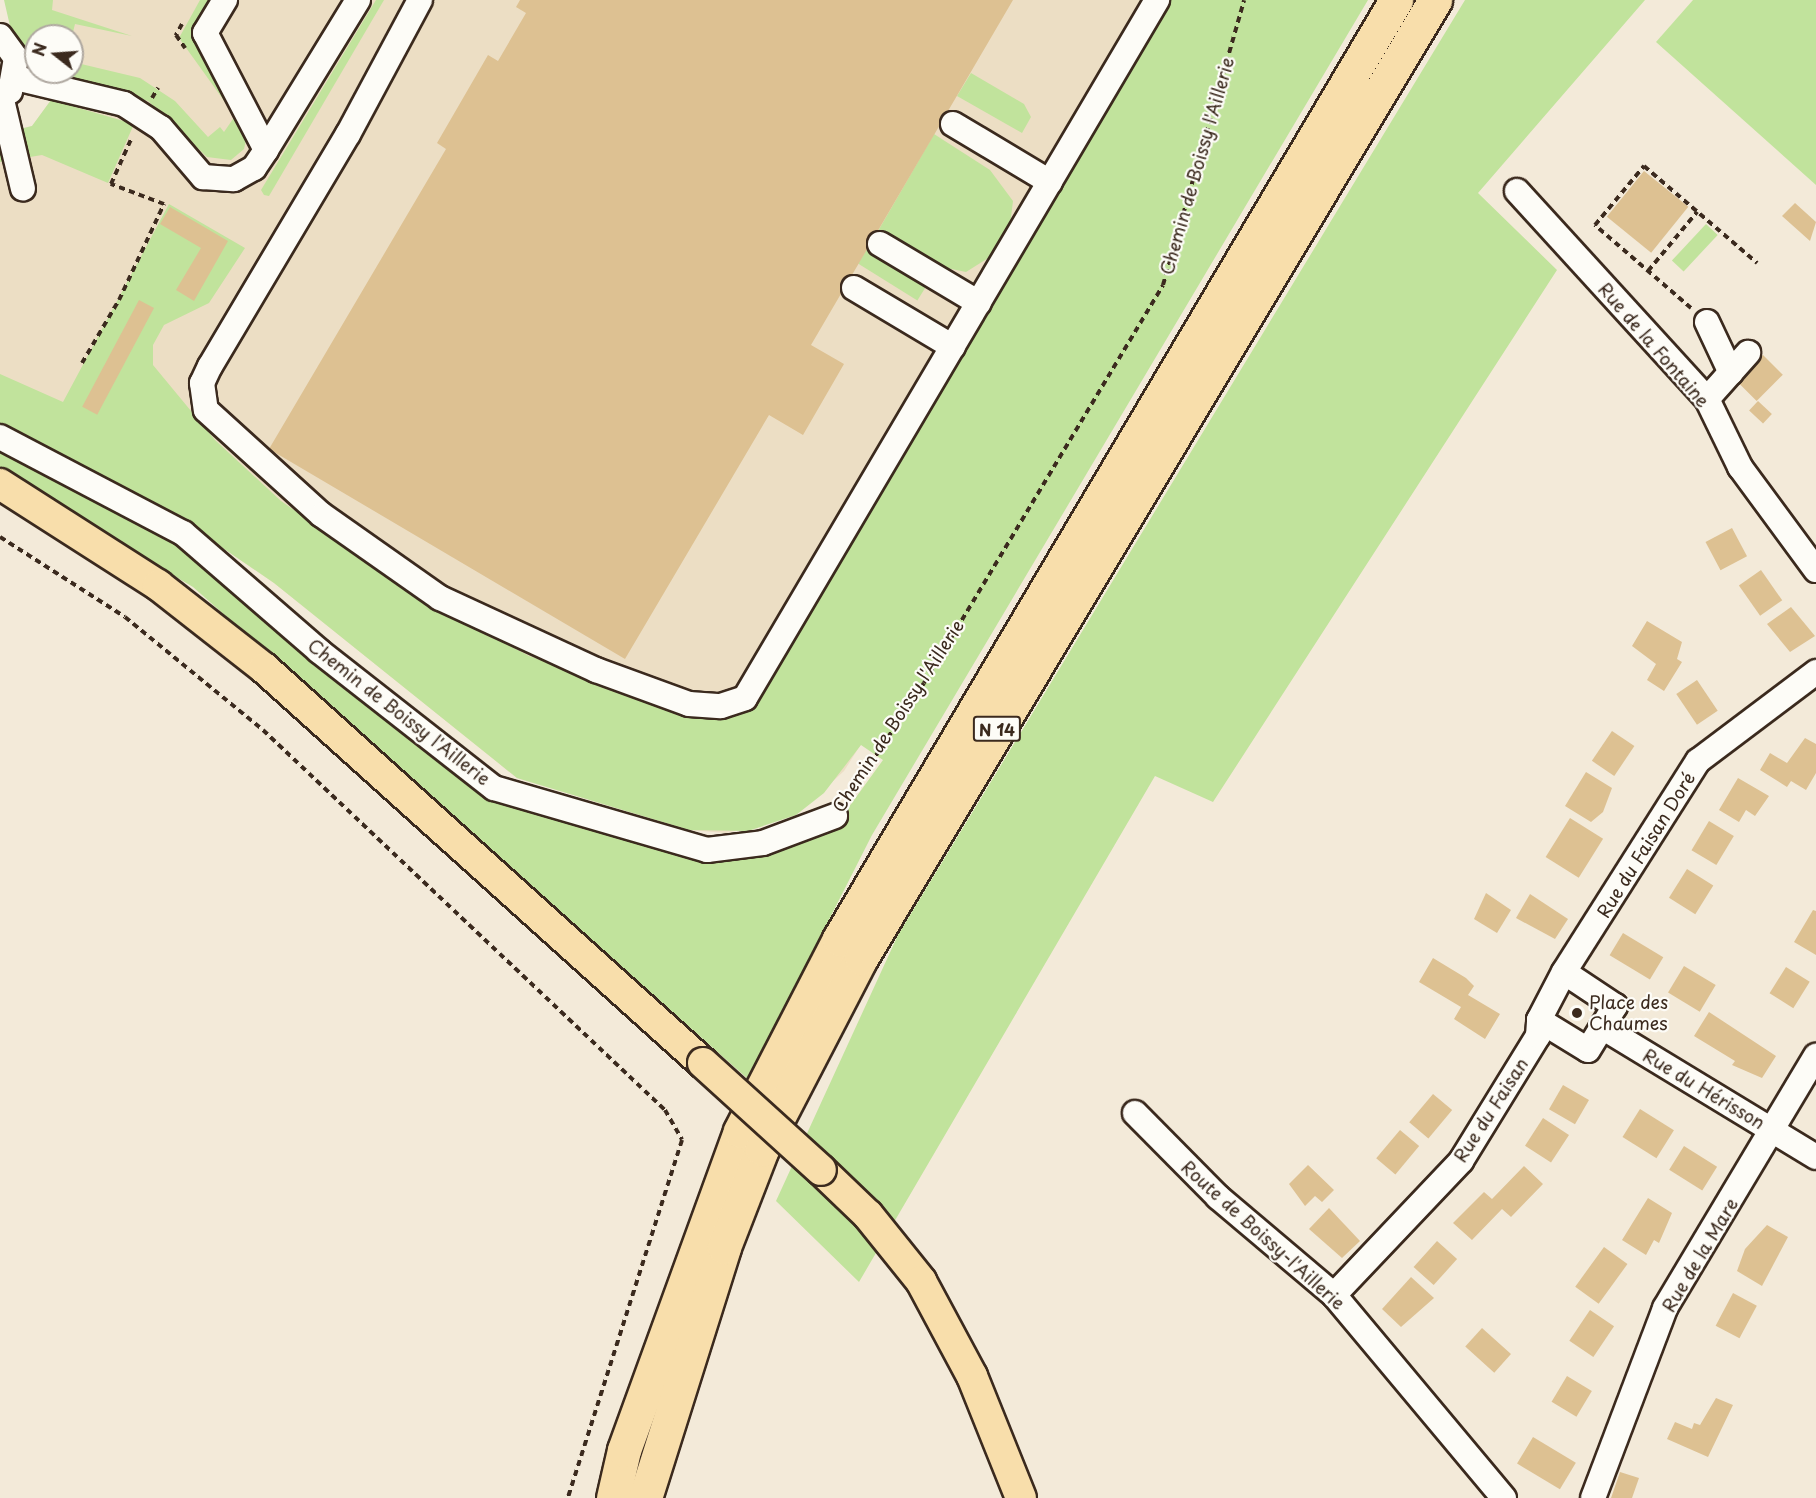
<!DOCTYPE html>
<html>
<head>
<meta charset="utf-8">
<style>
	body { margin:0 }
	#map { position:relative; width:1816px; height:1498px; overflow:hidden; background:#f3ead9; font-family:"Playpen Sans",sans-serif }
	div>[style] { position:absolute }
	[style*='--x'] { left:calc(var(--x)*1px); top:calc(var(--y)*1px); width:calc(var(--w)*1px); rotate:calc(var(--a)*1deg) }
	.built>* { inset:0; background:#ecdec4 }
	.green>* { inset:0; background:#c1e39c; transform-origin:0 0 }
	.building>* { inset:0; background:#ddc192; transform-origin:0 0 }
	.path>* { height:4px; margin-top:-2px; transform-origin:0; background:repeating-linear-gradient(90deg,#3b2a1e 0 6px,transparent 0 10.5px) }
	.roads { filter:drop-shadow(2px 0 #3b2a1e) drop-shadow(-2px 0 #3b2a1e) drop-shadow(0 2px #3b2a1e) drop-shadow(0 -2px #3b2a1e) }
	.minor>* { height:24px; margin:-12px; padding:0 12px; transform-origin:12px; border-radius:12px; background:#fdfcf7 }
	.major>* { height:30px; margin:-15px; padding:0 15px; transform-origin:15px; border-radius:15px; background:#f8deab }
	.highway>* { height:33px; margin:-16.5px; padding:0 16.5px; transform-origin:16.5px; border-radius:16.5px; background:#f8deab }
	.bridges { filter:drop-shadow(2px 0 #3b2a1e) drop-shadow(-2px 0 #3b2a1e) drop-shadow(0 2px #3b2a1e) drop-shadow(0 -2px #3b2a1e) }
	.major-bridge>* { height:30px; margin:-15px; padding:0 15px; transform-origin:15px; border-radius:15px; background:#f8deab }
	.dots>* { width:16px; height:16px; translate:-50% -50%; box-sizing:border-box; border:3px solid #fdfcf7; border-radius:50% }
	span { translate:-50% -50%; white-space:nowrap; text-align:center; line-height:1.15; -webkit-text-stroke:4.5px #fdfcf7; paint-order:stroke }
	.shield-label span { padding:2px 4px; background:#fdfcf7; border:2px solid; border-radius:4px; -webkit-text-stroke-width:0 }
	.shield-label { font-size:16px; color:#3b2a1e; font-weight:700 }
	.street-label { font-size:18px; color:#3b2a1e }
	.poi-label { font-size:18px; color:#3b2a1e }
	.left { translate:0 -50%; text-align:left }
	.north { position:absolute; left:24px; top:24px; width:60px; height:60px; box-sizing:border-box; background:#fdfcf7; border:2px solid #afa8a0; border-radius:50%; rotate:287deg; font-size:16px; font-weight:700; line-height:24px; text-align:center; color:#3b2a1e }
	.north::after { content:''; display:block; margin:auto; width:21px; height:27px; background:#3b2a1e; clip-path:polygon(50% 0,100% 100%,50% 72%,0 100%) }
</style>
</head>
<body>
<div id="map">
	<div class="built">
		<i style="clip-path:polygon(20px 0,1214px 0,877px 719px,844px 771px,796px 815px,726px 833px,689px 830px,517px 778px,274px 583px,214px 542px,0 423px,0 134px,32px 126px,51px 100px,59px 72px,72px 72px,72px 36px,46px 36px)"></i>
	</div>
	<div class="green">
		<i style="clip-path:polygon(4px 0,53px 0,52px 10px,132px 36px,75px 24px,72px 36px,36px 36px,36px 63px,10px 26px)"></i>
		<i style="clip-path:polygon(200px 0,211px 0,196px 25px,247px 136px,244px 149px,231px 160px,207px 157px,148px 101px,52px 72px,72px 72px,72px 45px,79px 46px,77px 63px,140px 78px,175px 101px,208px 137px,220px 127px,224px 132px,235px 116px,179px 38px)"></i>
		<i style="clip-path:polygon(376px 0,384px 0,269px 196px,264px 195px,261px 190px)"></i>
		<i style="clip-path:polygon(1169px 0,1368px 0,872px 835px,748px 1079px,193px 587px,0 472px,0 444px,175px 540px,477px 782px,710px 855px,841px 818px,883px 760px,861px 745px,824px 793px,796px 815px,748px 831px,689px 830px,517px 778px,274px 583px,214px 542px,0 423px,0 374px,63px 402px,169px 204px,245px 248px,209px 303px,164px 325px,153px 345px,153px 365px,215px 440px,281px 501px,418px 596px,529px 656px,717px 717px,741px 715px,754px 705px)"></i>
		<i style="clip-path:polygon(1465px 0,1645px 0,1478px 193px,1557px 270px,1213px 802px,1155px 776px,859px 1282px,776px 1201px,898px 935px)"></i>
		<i style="clip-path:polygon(1693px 0,1816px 0,1816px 185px,1656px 42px)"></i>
		<i style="clip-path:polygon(971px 73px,1024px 104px,1031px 117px,1022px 133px,957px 96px)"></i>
		<i style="clip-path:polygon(51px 100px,134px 124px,108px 183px,42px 155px,0 162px,0 134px,32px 126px)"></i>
		<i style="clip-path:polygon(934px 134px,990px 170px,1013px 201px,1010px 225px,993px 255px,966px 272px,937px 266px,878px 231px)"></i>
		<i style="left:1706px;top:224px;width:16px;height:50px;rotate:43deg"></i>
		<i style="left:867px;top:249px;width:70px;height:17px;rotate:32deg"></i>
	</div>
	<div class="building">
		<i style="clip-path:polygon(520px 0,1013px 0,811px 345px,844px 364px,803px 435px,769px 415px,625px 659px,269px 449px,446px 149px,437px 143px,488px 55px,498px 61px,526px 13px,516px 7px)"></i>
		<i style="left:1644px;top:171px;width:57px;height:59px;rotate:39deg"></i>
		<i style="clip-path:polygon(1795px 203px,1816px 222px,1810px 241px,1782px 216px)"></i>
		<i style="clip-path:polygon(170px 207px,228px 241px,194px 301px,176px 290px,201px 248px,160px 224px)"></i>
		<i style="left:139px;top:300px;width:17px;height:121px;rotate:28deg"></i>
		<i style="left:1763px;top:355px;width:28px;height:37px;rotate:45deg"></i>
		<i style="left:1758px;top:401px;width:19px;height:13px;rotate:43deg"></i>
		<i style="left:1732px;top:528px;width:32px;height:30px;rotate:62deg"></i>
		<i style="left:1761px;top:570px;width:37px;height:27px;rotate:55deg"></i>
		<i style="clip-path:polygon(1791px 607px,1815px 636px,1790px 652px,1767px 624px)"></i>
		<i style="clip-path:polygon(1647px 621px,1682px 642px,1677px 659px,1682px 662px,1664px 691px,1647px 680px,1656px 664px,1632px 646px)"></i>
		<i style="left:1697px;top:680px;width:37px;height:25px;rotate:56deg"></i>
		<i style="left:1612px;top:731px;width:27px;height:36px;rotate:34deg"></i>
		<i style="clip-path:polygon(1805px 738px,1816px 744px,1816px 773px,1806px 790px,1791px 781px,1787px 787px,1760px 770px,1770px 753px,1787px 763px)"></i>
		<i style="clip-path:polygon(1586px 772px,1612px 788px,1603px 812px,1591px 822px,1565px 806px)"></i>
		<i style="clip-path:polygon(1738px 778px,1769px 796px,1755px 816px,1746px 810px,1739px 822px,1719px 810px)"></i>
		<i style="left:1570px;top:818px;width:39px;height:46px;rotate:32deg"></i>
		<i style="left:1709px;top:821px;width:29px;height:34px;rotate:31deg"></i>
		<i style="left:1687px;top:869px;width:31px;height:34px;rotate:32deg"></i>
		<i style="clip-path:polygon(1486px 893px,1511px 910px,1497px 933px,1474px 919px)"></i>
		<i style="clip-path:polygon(1530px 894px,1568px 919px,1555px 939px,1516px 918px)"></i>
		<i style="clip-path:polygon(1813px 910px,1816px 911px,1816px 955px,1794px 942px)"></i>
		<i style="left:1623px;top:933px;width:47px;height:26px;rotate:31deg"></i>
		<i style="clip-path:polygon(1433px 958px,1466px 978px,1474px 986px,1468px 995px,1500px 1014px,1485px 1039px,1454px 1019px,1461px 1007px,1419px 982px)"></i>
		<i style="left:1684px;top:966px;width:37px;height:31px;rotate:31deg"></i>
		<i style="left:1786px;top:967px;width:28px;height:31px;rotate:32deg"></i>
		<i style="clip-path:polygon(1709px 1012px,1776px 1056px,1762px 1078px,1732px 1065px,1735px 1061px,1694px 1036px)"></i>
		<i style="left:1563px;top:1085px;width:30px;height:28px;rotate:30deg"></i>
		<i style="left:1433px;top:1094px;width:25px;height:37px;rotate:40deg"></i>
		<i style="left:1640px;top:1109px;width:40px;height:33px;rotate:32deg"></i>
		<i style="left:1543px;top:1118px;width:31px;height:33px;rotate:33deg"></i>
		<i style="left:1400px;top:1130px;width:25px;height:37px;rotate:40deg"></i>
		<i style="left:1684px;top:1146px;width:39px;height:28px;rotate:32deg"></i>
		<i style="clip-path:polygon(1308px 1165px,1334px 1190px,1322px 1202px,1315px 1196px,1305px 1206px,1289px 1184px)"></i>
		<i style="clip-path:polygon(1524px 1166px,1543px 1184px,1511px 1217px,1502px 1209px,1472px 1240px,1453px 1223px,1484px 1192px,1492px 1199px)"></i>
		<i style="clip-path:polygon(1648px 1198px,1672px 1213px,1659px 1243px,1654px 1240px,1646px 1255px,1622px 1240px)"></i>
		<i style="clip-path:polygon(1329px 1208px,1360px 1241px,1342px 1258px,1309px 1229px)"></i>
		<i style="clip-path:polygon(1767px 1225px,1788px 1237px,1762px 1286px,1737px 1271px,1745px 1249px)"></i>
		<i style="left:1437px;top:1241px;width:27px;height:35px;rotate:42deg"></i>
		<i style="left:1604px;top:1247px;width:29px;height:49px;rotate:36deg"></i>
		<i style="clip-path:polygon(1411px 1277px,1434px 1298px,1401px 1327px,1382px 1309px)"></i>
		<i style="left:1733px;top:1293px;width:27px;height:37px;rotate:28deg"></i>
		<i style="left:1590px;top:1310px;width:29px;height:37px;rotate:34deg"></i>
		<i style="left:1482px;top:1328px;width:39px;height:25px;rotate:42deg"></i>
		<i style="left:1567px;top:1376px;width:29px;height:30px;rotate:31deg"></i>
		<i style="clip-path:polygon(1716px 1398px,1733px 1405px,1708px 1457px,1667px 1439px,1675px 1422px,1692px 1429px,1694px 1423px,1700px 1425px)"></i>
		<i style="left:1533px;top:1437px;width:50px;height:31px;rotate:31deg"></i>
		<i style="clip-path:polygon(1620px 1472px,1639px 1478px,1632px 1498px,1611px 1498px)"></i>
	</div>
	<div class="path">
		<i style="--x:182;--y:24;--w:13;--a:119"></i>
		<i style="--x:176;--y:35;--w:16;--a:55"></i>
		<i style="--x:152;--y:98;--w:12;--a:-59"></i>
		<i style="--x:1648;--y:271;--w:77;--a:-50.3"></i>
		<i style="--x:1691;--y:308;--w:127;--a:-139.2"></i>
		<i style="--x:1595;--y:225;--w:77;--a:-50.3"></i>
		<i style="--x:1644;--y:166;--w:149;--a:40.6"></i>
		<i style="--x:82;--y:363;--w:73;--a:-59.6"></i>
		<i style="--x:119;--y:300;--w:106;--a:-64.9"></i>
		<i style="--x:164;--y:204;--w:57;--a:-159.3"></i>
		<i style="--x:111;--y:184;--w:51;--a:-65.9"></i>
		<i style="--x:0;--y:537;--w:148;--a:32.6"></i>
		<i style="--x:125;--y:617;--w:178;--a:39.3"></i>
		<i style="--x:263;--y:730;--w:553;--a:43.39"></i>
		<i style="--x:665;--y:1110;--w:34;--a:60"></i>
		<i style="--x:682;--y:1140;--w:376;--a:107.7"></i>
		<i style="--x:847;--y:799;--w:139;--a:-56.4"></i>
		<i style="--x:924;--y:683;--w:464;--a:-59"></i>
		<i style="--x:1163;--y:285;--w:296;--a:-74.1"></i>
	</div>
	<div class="roads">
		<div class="minor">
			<i style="--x:420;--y:0;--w:152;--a:118.2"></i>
			<i style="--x:348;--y:134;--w:270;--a:120.7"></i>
			<i style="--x:210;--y:366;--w:19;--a:115"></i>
			<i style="--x:202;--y:383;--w:27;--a:82"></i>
			<i style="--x:206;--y:410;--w:156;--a:42.2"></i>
			<i style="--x:322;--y:515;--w:144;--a:35.1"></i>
			<i style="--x:440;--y:598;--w:172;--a:24.8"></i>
			<i style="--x:596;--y:670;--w:99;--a:20.1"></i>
			<i style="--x:689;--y:704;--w:32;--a:4"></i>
			<i style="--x:721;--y:706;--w:25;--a:-18"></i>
			<i style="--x:745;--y:698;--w:811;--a:-59.45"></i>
			<i style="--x:0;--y:36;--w:27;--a:54"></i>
			<i style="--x:16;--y:58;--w:34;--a:100"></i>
			<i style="--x:16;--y:78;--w:111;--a:13.5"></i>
			<i style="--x:124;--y:104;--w:44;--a:33"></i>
			<i style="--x:161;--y:128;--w:65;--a:49.4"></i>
			<i style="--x:203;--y:177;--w:31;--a:4"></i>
			<i style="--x:234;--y:179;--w:23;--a:-29"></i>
			<i style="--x:254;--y:168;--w:22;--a:-56"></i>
			<i style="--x:266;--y:150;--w:132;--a:-117.5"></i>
			<i style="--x:205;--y:33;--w:39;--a:-59"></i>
			<i style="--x:2;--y:100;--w:91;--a:76.7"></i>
			<i style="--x:953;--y:124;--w:113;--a:30.9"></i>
			<i style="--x:266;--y:150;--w:176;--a:-58.5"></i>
			<i style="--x:1517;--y:191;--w:282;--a:47.6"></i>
			<i style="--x:1707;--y:399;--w:76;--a:64.1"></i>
			<i style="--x:1740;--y:467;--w:128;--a:53.6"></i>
			<i style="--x:880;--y:244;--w:115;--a:30.8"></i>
			<i style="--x:854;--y:288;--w:115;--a:30.8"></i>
			<i style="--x:1707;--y:322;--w:56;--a:64.8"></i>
			<i style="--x:1707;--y:399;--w:62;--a:-48.3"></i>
			<i style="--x:0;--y:437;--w:207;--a:27.7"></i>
			<i style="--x:183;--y:533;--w:180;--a:40.9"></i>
			<i style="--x:319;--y:651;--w:222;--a:38.1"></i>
			<i style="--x:494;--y:788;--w:222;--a:16.2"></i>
			<i style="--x:707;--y:850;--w:56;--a:-7.1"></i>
			<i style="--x:763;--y:843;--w:77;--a:-20.6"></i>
			<i style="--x:1539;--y:1020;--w:57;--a:31.5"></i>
			<i style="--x:1588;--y:1050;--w:52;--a:-58.5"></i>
			<i style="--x:1615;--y:1006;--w:61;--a:-146.3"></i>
			<i style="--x:1602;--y:1027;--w:250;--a:31.3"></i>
			<i style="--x:1135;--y:1113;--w:118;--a:45.3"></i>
			<i style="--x:1218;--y:1197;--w:152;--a:40.2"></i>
			<i style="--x:1334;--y:1295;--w:265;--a:50.1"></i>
			<i style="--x:1334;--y:1295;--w:185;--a:-46.5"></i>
			<i style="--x:1461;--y:1161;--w:147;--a:-58.4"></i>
			<i style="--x:1538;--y:1036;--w:16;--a:-86"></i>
			<i style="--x:1539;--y:1020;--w:54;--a:-62.5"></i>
			<i style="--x:1564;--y:972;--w:250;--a:-57.6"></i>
			<i style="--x:1698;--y:761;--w:148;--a:-37"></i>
			<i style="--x:1593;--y:1498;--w:203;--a:-69.2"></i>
			<i style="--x:1665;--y:1308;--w:294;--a:-59.1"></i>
		</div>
		<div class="major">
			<i style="--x:0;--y:484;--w:188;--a:32.6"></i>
			<i style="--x:158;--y:585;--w:135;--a:38.1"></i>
			<i style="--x:264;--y:668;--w:591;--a:41.98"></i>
			<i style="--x:821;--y:1170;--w:65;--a:43.8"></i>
			<i style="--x:868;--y:1215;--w:85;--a:51.2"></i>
			<i style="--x:921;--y:1281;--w:108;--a:61.8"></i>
			<i style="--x:972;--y:1376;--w:131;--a:68.1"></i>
		</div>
		<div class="highway">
			<i style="--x:613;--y:1498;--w:49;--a:-77.1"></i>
			<i style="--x:624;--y:1450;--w:339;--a:-70"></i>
			<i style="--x:740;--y:1131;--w:216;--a:-62.7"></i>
			<i style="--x:839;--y:939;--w:1092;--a:-59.32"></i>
			<i style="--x:645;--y:1498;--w:263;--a:-72.5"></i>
			<i style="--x:724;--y:1247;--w:105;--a:-68.8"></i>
			<i style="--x:762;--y:1149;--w:215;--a:-62.6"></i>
			<i style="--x:861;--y:958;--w:1117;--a:-59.07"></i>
		</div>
	</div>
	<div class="bridges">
		<div class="major-bridge">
			<i style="--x:703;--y:1063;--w:159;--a:42.2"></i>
		</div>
	</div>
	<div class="dots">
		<i style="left:1577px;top:1013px;background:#3b2a1e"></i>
	</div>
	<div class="shield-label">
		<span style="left:997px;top:729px">N 14</span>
	</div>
	<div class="street-label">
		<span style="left:1197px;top:166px;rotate:-74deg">Chemin de Boissy l'Aillerie</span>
		<span style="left:1654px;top:345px;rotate:49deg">Rue de la Fontaine</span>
		<span style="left:399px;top:712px;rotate:38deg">Chemin de Boissy l'Aillerie</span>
		<span style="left:898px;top:716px;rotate:-57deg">Chemin de Boissy l'Aillerie</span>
		<span style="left:1646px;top:845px;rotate:-58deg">Rue du Faisan Doré</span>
		<span style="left:1704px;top:1089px;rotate:31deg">Rue du Hérisson</span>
		<span style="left:1491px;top:1110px;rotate:-57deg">Rue du Faisan</span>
		<span style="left:1263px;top:1235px;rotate:42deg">Route de Boissy-l'Aillerie</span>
		<span style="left:1700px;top:1255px;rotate:-59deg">Rue de la Mare</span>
	</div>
	<div class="poi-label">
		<span class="left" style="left:1589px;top:1013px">Place des<br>Chaumes</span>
	</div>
	<div class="north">N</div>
</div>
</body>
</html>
